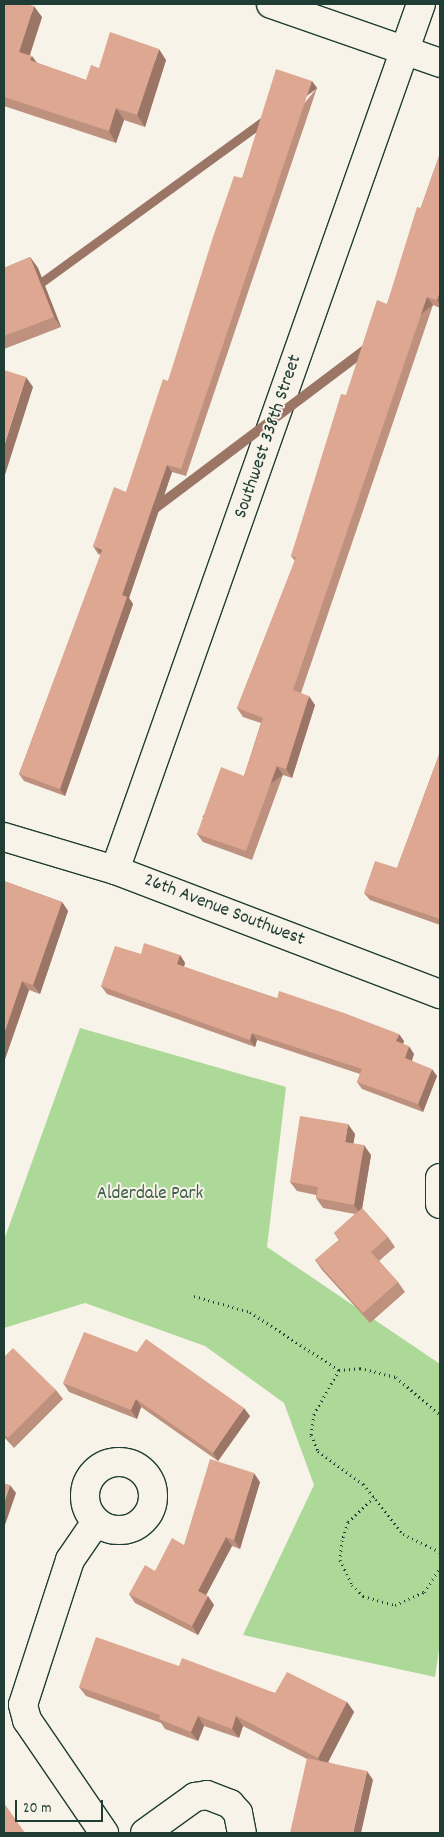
<!DOCTYPE html>
<html>
<head>
<meta charset="utf-8">
<style>
	body { margin:0 }
	#map { position:relative; width:444px; height:1837px; overflow:hidden; background:#f7f3e8; font-family:Dekko,sans-serif }
	div>[style] { position:absolute }
	[style*='--x'] { left:calc(var(--x)*1px); top:calc(var(--y)*1px); width:calc(var(--w)*1px); rotate:calc(var(--a)*1deg) }
	.green>* { inset:0; background:#acd998 }
	.path>* { height:3px; margin-top:-1.5px; transform-origin:0; background:repeating-linear-gradient(90deg,#1f3d34 0 1px,transparent 0 5px) }
	.roads { filter:drop-shadow(1px 0 #1f3d34) drop-shadow(-1px 0 #1f3d34) drop-shadow(0 1px #1f3d34) drop-shadow(0 -1px #1f3d34) }
	.minor>* { height:28px; margin:-14px; padding:0 14px; transform-origin:14px; border-radius:14px; background:#f7f3e8 }
	.minor>.ring { margin:-14px; padding:0; box-sizing:content-box; background:none; border:28px solid #f7f3e8; border-radius:50% }
	.wall>* { inset:0; background:#be907e }
	.shaded-wall>* { inset:0; background:#9b7566; transform-origin:0 0 }
	.building>* { inset:0; background:#dda792 }
	span { translate:-50% -50%; white-space:nowrap; text-align:center; line-height:1.15; -webkit-text-stroke:4px #f7f3e8; paint-order:stroke }
	.street-label { font-size:19px; color:#1f3d34 }
	.park-label { font-size:19px; color:#3b5c48 }
	.frame { position:absolute; inset:0; border:5px solid #1f3d34; pointer-events:none }
	.scale { position:absolute; left:15px; top:1800px; width:88px; height:22px; box-sizing:border-box; border:2px solid #1f3d34; border-top:0; padding-left:6px; font-size:15px; line-height:18px; white-space:nowrap; color:#1f3d34; -webkit-text-stroke:4px #f7f3e8; paint-order:stroke }
</style>
</head>
<body>
<div id="map">
	<div class="green">
		<i style="clip-path:polygon(80px 1028px,286px 1087px,267px 1247px,440px 1364px,440px 1643px,435px 1677px,243px 1635px,314px 1485px,284px 1403px,205px 1346px,85px 1303px,4px 1328px,4px 1240px)"></i>
	</div>
	<div class="path">
		<i style="--x:194;--y:1296;--w:58;--a:15.9"></i>
		<i style="--x:250;--y:1312;--w:106;--a:33.1"></i>
		<i style="--x:339;--y:1370;--w:21;--a:-5"></i>
		<i style="--x:360;--y:1368;--w:37;--a:14"></i>
		<i style="--x:396;--y:1377;--w:58;--a:40.8"></i>
		<i style="--x:339;--y:1370;--w:51;--a:119.6"></i>
		<i style="--x:314;--y:1414;--w:21;--a:98"></i>
		<i style="--x:311;--y:1435;--w:17;--a:66"></i>
		<i style="--x:318;--y:1451;--w:56;--a:36.3"></i>
		<i style="--x:363;--y:1484;--w:64;--a:51.3"></i>
		<i style="--x:403;--y:1534;--w:41;--a:25.9"></i>
		<i style="--x:374;--y:1497;--w:36;--a:136"></i>
		<i style="--x:348;--y:1522;--w:19;--a:108"></i>
		<i style="--x:342;--y:1540;--w:20;--a:96"></i>
		<i style="--x:340;--y:1560;--w:28;--a:64"></i>
		<i style="--x:352;--y:1585;--w:16;--a:45"></i>
		<i style="--x:363;--y:1596;--w:33;--a:16"></i>
		<i style="--x:395;--y:1605;--w:32;--a:-24"></i>
		<i style="--x:424;--y:1592;--w:29;--a:-56"></i>
	</div>
	<div class="roads">
		<div class="minor">
			<i style="--x:271;--y:4;--w:179;--a:19.2"></i>
			<i style="--x:4;--y:837;--w:116;--a:16.6"></i>
			<i style="--x:115;--y:870;--w:348;--a:20.9"></i>
			<i style="--x:115;--y:870;--w:918;--a:-70.54"></i>
			<i style="--x:440;--y:1178;--w:26;--a:90"></i>
			<i class="ring" style="left:85px;top:1462px;width:40px;height:40px"></i>
			<i style="--x:96;--y:1522;--w:46;--a:124.4"></i>
			<i style="--x:70;--y:1560;--w:152;--a:108"></i>
			<i style="--x:23;--y:1705;--w:16;--a:75"></i>
			<i style="--x:27;--y:1720;--w:137;--a:55.7"></i>
			<i style="--x:145;--y:1833;--w:62;--a:-35.8"></i>
			<i style="--x:195;--y:1797;--w:12;--a:-9"></i>
			<i style="--x:207;--y:1795;--w:25;--a:21"></i>
			<i style="--x:230;--y:1804;--w:12;--a:48"></i>
			<i style="--x:238;--y:1813;--w:20;--a:79"></i>
		</div>
	</div>
	<div class="wall">
		<i style="clip-path:polygon(4px 4px,42px 17px,30px 55px,37px 63px,86px 80px,99px 68px,166px 60px,145px 127px,124px 120px,116px 143px,4px 106px)"></i>
		<i style="clip-path:polygon(317px 88px,186px 476px,172px 472px,129px 598px,133px 604px,65px 796px,24px 781px,19px 774px,101px 555px,98px 554px,93px 546px,126px 492px,168px 381px,242px 178px)"></i>
		<i style="clip-path:polygon(440px 153px,440px 308px,433px 305px,301px 693px,315px 705px,292px 778px,283px 775px,252px 860px,203px 842px,197px 834px,244px 776px,261px 723px,243px 717px,237px 708px,295px 561px,291px 556px,346px 395px,387px 304px)"></i>
		<i style="clip-path:polygon(30px 257px,38px 268px,61px 327px,4px 349px,4px 268px)"></i>
		<i style="clip-path:polygon(440px 752px,440px 925px,370px 900px,364px 893px,397px 868px)"></i>
		<i style="clip-path:polygon(4px 881px,62px 902px,68px 911px,40px 994px,29px 990px,4px 1062px)"></i>
		<i style="clip-path:polygon(141px 954px,180px 955px,185px 963px,184px 967px,404px 1041px,403px 1044px,414px 1054px,412px 1061px,437px 1076px,423px 1112px,362px 1089px,357px 1082px,360px 1074px,257px 1040px,255px 1047px,107px 994px,101px 986px)"></i>
		<i style="clip-path:polygon(355px 1134px,353px 1144px,371px 1155px,362px 1208px,388px 1237px,395px 1247px,379px 1261px,398px 1282px,405px 1292px,370px 1323px,322px 1270px,315px 1260px,339px 1240px,334px 1233px,355px 1214px,323px 1208px,316px 1198px,316px 1195px,297px 1191px,290px 1182px)"></i>
		<i style="clip-path:polygon(4px 1357px,56px 1390px,63px 1399px,14px 1448px,4px 1437px)"></i>
		<i style="clip-path:polygon(63px 1383px,250px 1416px,218px 1461px,141px 1407px,137px 1419px,69px 1392px)"></i>
		<i style="clip-path:polygon(260px 1482px,240px 1549px,232px 1546px,206px 1595px,214px 1605px,198px 1635px,135px 1603px,129px 1594px,184px 1545px)"></i>
		<i style="clip-path:polygon(179px 1666px,275px 1693px,347px 1702px,354px 1712px,328px 1762px,373px 1780px,307px 1759px,243px 1726px,239px 1738px,204px 1726px,198px 1741px,165px 1729px,161px 1723px,86px 1696px,79px 1687px)"></i>
	</div>
	<div class="shaded-wall">
		<i style="clip-path:polygon(34px 6px,42px 17px,27px 63px,19px 52px)"></i>
		<i style="clip-path:polygon(159px 49px,166px 60px,145px 127px,137px 115px)"></i>
		<i style="clip-path:polygon(32px 56px,40px 67px,30px 60px)"></i>
		<i style="left:312px;top:81px;width:9px;height:410px;rotate:54deg"></i>
		<i style="clip-path:polygon(116px 108px,124px 120px,116px 143px,109px 131px)"></i>
		<i style="clip-path:polygon(30px 257px,38px 268px,61px 327px,54px 317px)"></i>
		<i style="clip-path:polygon(440px 291px,440px 304px,437px 300px)"></i>
		<i style="left:427px;top:297px;width:10px;height:415px;rotate:53deg"></i>
		<i style="clip-path:polygon(26px 377px,33px 387px,4px 478px,4px 446px)"></i>
		<i style="clip-path:polygon(167px 465px,172px 472px,129px 598px,133px 604px,65px 796px,60px 789px,122px 595px)"></i>
		<i style="clip-path:polygon(309px 696px,315px 705px,292px 778px,286px 769px)"></i>
		<i style="left:277px;top:766px;width:11px;height:90px;rotate:56deg"></i>
		<i style="clip-path:polygon(62px 902px,68px 911px,40px 994px,33px 985px)"></i>
		<i style="clip-path:polygon(180px 955px,185px 963px,182px 972px,177px 964px)"></i>
		<i style="clip-path:polygon(22px 981px,29px 990px,4px 1062px,4px 1034px)"></i>
		<i style="clip-path:polygon(252px 1033px,257px 1040px,255px 1047px,250px 1040px)"></i>
		<i style="clip-path:polygon(399px 1034px,404px 1041px,401px 1049px,396px 1041px)"></i>
		<i style="clip-path:polygon(409px 1046px,414px 1054px,410px 1065px,405px 1058px)"></i>
		<i style="clip-path:polygon(432px 1069px,437px 1076px,423px 1112px,418px 1104px)"></i>
		<i style="clip-path:polygon(348px 1124px,355px 1134px,352px 1152px,345px 1142px)"></i>
		<i style="clip-path:polygon(364px 1145px,371px 1155px,361px 1215px,354px 1205px)"></i>
		<i style="clip-path:polygon(136px 1399px,141px 1407px,137px 1419px,131px 1410px)"></i>
		<i style="clip-path:polygon(244px 1408px,250px 1416px,218px 1461px,213px 1453px)"></i>
		<i style="clip-path:polygon(254px 1473px,260px 1482px,240px 1549px,234px 1540px)"></i>
		<i style="clip-path:polygon(10px 1485px,16px 1493px,4px 1528px,4px 1503px)"></i>
		<i style="clip-path:polygon(226px 1537px,232px 1546px,204px 1599px,198px 1591px)"></i>
		<i style="clip-path:polygon(208px 1596px,214px 1605px,198px 1635px,192px 1626px)"></i>
		<i style="clip-path:polygon(347px 1702px,354px 1712px,325px 1768px,318px 1758px)"></i>
		<i style="clip-path:polygon(198px 1716px,204px 1726px,198px 1741px,191px 1732px)"></i>
		<i style="clip-path:polygon(236px 1716px,243px 1726px,239px 1738px,232px 1729px)"></i>
		<i style="clip-path:polygon(367px 1771px,373px 1780px,361px 1833px,353px 1833px)"></i>
	</div>
	<div class="building">
		<i style="clip-path:polygon(4px 4px,26px 4px,34px 6px,19px 52px,32px 56px,30px 60px,86px 80px,91px 65px,99px 68px,110px 32px,159px 49px,137px 115px,116px 108px,109px 131px,4px 97px)"></i>
		<i style="clip-path:polygon(276px 69px,312px 81px,181px 469px,167px 465px,122px 595px,127px 597px,60px 789px,19px 774px,102px 550px,93px 546px,114px 487px,126px 492px,163px 379px,168px 381px,213px 237px,234px 176px,242px 178px)"></i>
		<i style="clip-path:polygon(440px 153px,440px 291px,437px 300px,427px 297px,293px 690px,309px 696px,286px 769px,277px 766px,246px 851px,197px 834px,221px 767px,244px 776px,263px 718px,237px 708px,296px 557px,291px 556px,341px 394px,346px 395px,377px 300px,387px 304px,417px 207px,421px 208px)"></i>
		<i style="clip-path:polygon(30px 257px,54px 317px,4px 336px,4px 268px)"></i>
		<i style="clip-path:polygon(4px 370px,26px 377px,4px 446px)"></i>
		<i style="clip-path:polygon(440px 752px,440px 919px,364px 893px,375px 861px,397px 868px)"></i>
		<i style="clip-path:polygon(4px 881px,62px 902px,33px 985px,22px 981px,4px 1034px)"></i>
		<i style="clip-path:polygon(144px 943px,180px 955px,177px 964px,277px 999px,279px 991px,344px 1013px,399px 1034px,396px 1041px,409px 1046px,405px 1058px,432px 1069px,418px 1104px,357px 1082px,362px 1069px,252px 1033px,250px 1040px,101px 986px,115px 946px,141px 954px)"></i>
		<i style="clip-path:polygon(300px 1116px,348px 1124px,345px 1142px,364px 1145px,354px 1205px,316px 1198px,318px 1187px,290px 1182px)"></i>
		<i style="clip-path:polygon(362px 1208px,388px 1237px,371px 1252px,398px 1282px,363px 1313px,315px 1260px,340px 1239px,334px 1233px)"></i>
		<i style="clip-path:polygon(84px 1332px,137px 1352px,146px 1339px,244px 1408px,213px 1453px,136px 1399px,131px 1410px,63px 1383px)"></i>
		<i style="clip-path:polygon(13px 1348px,56px 1390px,8px 1438px,4px 1434px,4px 1357px)"></i>
		<i style="clip-path:polygon(210px 1459px,254px 1473px,234px 1540px,226px 1537px,198px 1591px,208px 1596px,192px 1626px,129px 1594px,145px 1565px,155px 1571px,172px 1538px,184px 1545px)"></i>
		<i style="clip-path:polygon(4px 1483px,10px 1485px,4px 1503px)"></i>
		<i style="clip-path:polygon(96px 1637px,179px 1666px,182px 1658px,275px 1693px,287px 1672px,347px 1702px,318px 1758px,236px 1716px,232px 1729px,198px 1716px,191px 1732px,159px 1719px,160px 1715px,79px 1687px)"></i>
		<i style="clip-path:polygon(307px 1758px,367px 1771px,353px 1833px,290px 1833px)"></i>
		<i style="clip-path:polygon(4px 1803px,25px 1833px,4px 1833px)"></i>
	</div>
	<div class="street-label">
		<span style="left:269px;top:437px;rotate:-71deg">Southwest 338th Street</span>
		<span style="left:224px;top:911px;rotate:21deg">26th Avenue Southwest</span>
	</div>
	<div class="park-label">
		<span style="left:150px;top:1195px">Alderdale Park</span>
	</div>
	<div class="frame"></div>
	<div class="scale">20 m</div>
</div>
</body>
</html>
